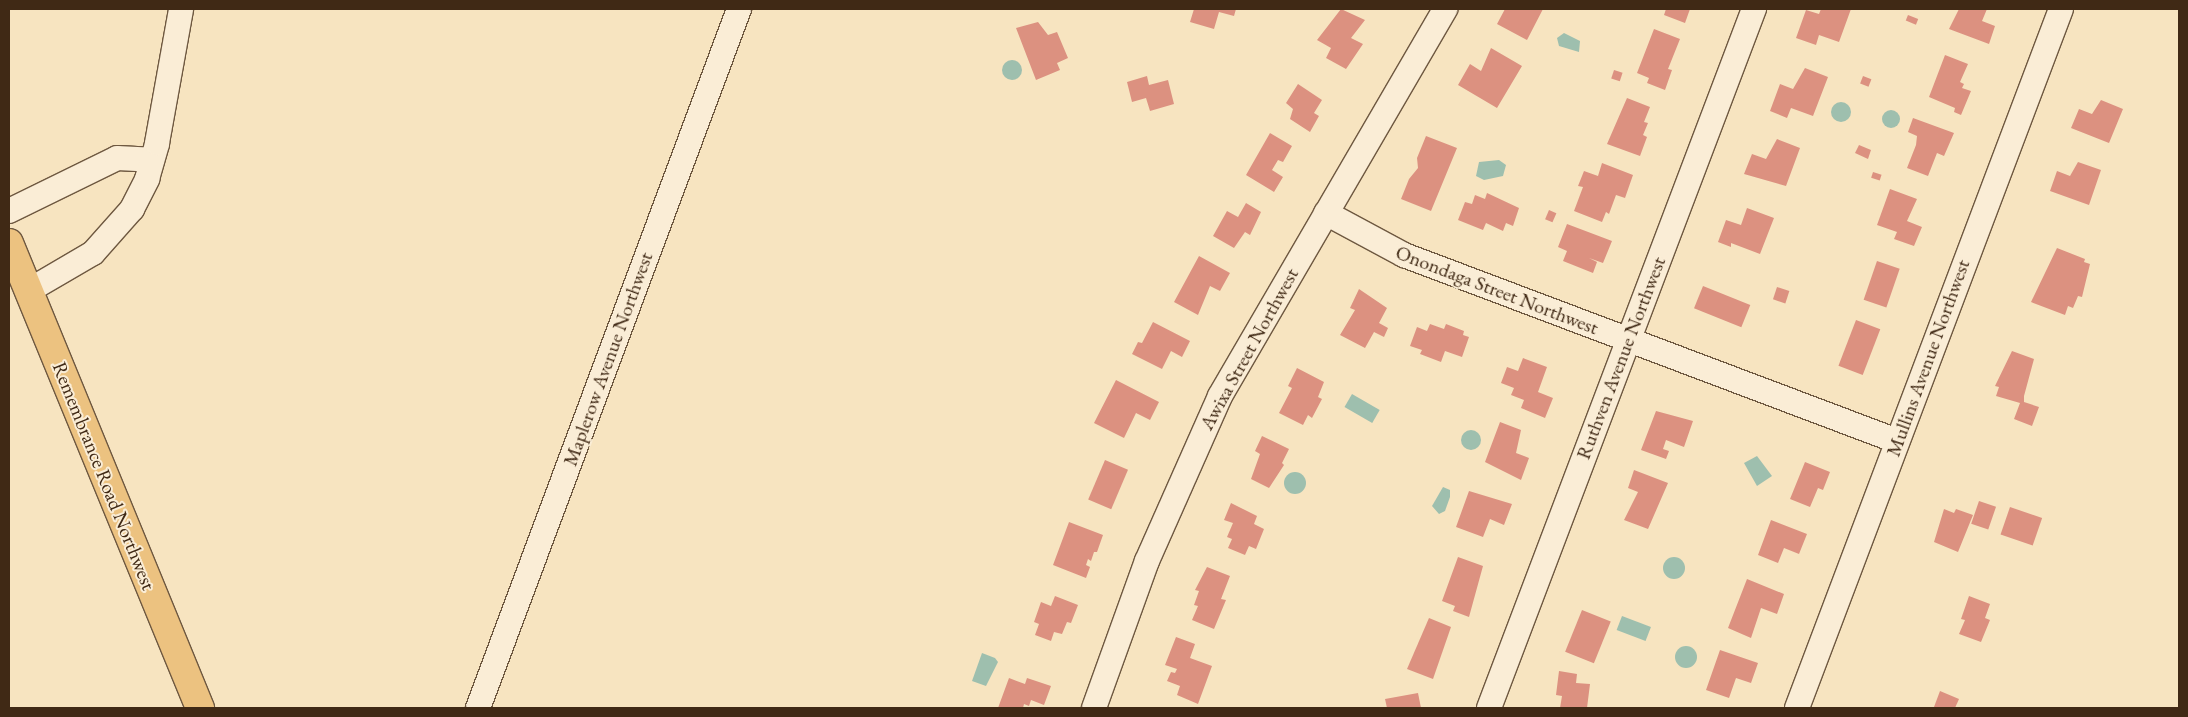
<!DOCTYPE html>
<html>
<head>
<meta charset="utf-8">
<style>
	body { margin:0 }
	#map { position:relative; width:2188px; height:717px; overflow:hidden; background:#f7e4c0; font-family:"EB Garamond",serif }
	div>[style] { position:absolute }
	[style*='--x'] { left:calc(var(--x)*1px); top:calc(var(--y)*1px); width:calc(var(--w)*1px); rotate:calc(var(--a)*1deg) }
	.water>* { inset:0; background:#9ebfae; transform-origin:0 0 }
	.round { border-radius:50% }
	.building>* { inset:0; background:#dc9180; transform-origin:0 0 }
	.roads { filter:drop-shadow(1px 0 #6e5840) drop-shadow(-1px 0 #6e5840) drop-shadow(0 1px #6e5840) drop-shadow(0 -1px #6e5840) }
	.minor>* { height:24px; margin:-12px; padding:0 12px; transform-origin:12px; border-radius:12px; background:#faedd6 }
	.major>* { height:28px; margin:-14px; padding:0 14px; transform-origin:14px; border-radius:14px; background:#ecc280 }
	span { translate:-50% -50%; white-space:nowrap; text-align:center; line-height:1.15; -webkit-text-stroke:4px #faedd6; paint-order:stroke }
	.street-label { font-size:20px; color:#402915 }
	.frame { position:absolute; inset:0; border:10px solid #402915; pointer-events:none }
</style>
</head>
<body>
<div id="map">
	<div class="water">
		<i style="clip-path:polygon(1564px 33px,1580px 41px,1579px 52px,1559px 46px,1557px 38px)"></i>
		<i class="round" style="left:1002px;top:60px;width:20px;height:20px"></i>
		<i class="round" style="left:1831px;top:102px;width:20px;height:20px"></i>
		<i class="round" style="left:1882px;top:110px;width:18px;height:18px"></i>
		<i style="clip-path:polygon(1499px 160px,1506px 165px,1503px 176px,1484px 180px,1476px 176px,1479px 162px)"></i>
		<i style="left:1352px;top:394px;width:32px;height:15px;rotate:30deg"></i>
		<i class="round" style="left:1461px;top:430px;width:20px;height:20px"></i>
		<i style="clip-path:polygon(1757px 456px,1772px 476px,1757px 486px,1744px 463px)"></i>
		<i class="round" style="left:1284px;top:472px;width:22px;height:22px"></i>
		<i style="clip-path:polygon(1443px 487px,1450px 490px,1450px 497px,1445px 511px,1439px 514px,1432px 506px)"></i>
		<i class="round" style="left:1663px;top:557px;width:22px;height:22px"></i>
		<i style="left:1622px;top:616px;width:31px;height:15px;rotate:21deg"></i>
		<i class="round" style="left:1675px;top:646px;width:22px;height:22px"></i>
		<i style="clip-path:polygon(982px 653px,995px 658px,998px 662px,986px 686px,972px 681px)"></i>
	</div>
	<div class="building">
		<i style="clip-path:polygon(1194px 9px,1236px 9px,1234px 16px,1219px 12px,1214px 29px,1190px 22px)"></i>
		<i style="clip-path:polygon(1341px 9px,1365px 20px,1351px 38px,1363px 44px,1346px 69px,1326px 58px,1331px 48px,1317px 40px)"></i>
		<i style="clip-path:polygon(1505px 9px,1512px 10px,1543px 9px,1527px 40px,1497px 24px)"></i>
		<i style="clip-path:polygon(1666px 9px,1690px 9px,1685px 23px,1664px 15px)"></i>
		<i style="clip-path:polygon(1821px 9px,1851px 9px,1839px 42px,1819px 35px,1816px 45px,1796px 38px,1806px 10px,1819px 14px)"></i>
		<i style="clip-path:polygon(1959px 9px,1987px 9px,1982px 21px,1995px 26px,1989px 44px,1949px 29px)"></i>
		<i style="left:1908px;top:15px;width:11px;height:6px;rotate:22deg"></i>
		<i style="clip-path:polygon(1038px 22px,1048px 35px,1057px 32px,1068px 58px,1057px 63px,1060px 70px,1036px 80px,1016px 28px)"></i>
		<i style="clip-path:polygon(1654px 29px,1680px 39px,1668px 69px,1672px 70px,1665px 90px,1647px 83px,1649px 78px,1637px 73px)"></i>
		<i style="clip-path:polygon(1491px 48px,1522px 66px,1497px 108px,1458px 85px,1470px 64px,1481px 71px)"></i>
		<i style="clip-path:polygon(1945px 55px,1968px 64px,1960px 82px,1964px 84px,1962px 88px,1971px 91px,1961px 115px,1954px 112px,1955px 108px,1929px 97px)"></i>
		<i style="clip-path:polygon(1805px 68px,1828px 77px,1813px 116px,1791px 108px,1787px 118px,1770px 111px,1780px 84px,1793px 89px)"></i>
		<i style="left:1614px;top:70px;width:9px;height:9px;rotate:18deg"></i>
		<i style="clip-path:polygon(1147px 76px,1149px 85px,1168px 80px,1174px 104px,1150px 111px,1146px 98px,1132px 102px,1127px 82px)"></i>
		<i style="left:1863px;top:76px;width:9px;height:8px;rotate:21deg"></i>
		<i style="clip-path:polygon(1298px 84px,1322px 100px,1314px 113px,1319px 116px,1310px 132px,1290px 119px,1293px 109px,1286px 103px)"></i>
		<i style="clip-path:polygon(1627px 98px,1650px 107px,1644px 122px,1648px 123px,1643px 135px,1647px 137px,1640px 156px,1607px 144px)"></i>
		<i style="clip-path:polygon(2101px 100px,2123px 109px,2109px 143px,2071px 128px,2079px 109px,2092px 114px)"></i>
		<i style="clip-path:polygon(1913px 118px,1954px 133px,1944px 156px,1937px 153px,1928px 176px,1907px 168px,1916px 145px,1917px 136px,1908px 132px)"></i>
		<i style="clip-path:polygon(1270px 133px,1292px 146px,1283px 162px,1278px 160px,1272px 170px,1283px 177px,1274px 192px,1246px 175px)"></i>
		<i style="clip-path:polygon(1426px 136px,1457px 148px,1431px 211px,1401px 199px,1409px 179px,1418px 168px,1417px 158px)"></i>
		<i style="clip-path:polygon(1777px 139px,1800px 148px,1786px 186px,1744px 174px,1752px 154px,1766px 159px)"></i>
		<i style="clip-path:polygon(1859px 145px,1871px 150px,1868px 159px,1855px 153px)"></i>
		<i style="clip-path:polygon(2078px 162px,2101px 170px,2089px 205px,2050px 191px,2057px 171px,2070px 176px)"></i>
		<i style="clip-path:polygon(1602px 163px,1633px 175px,1625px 198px,1616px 195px,1609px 214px,1606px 212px,1602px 222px,1574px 211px,1583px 187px,1578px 186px,1584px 171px,1598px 176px)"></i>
		<i style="left:1873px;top:172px;width:9px;height:6px;rotate:18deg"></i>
		<i style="clip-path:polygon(1890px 189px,1917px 199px,1907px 221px,1922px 227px,1914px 246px,1894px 239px,1897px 232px,1877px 225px)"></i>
		<i style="clip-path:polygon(1487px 193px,1519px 208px,1513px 226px,1506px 223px,1503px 231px,1486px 223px,1483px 230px,1458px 220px,1465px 202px,1472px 204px,1475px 195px,1485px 199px)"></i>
		<i style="clip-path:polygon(1246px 203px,1261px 212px,1250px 235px,1245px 232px,1234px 248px,1213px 236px,1227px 211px,1238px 217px)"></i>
		<i style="clip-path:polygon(1747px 208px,1774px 218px,1760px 254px,1731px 243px,1731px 247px,1718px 242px,1726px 220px,1741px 225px)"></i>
		<i style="left:1549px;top:210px;width:8px;height:10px;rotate:23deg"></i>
		<i style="clip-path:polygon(1567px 224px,1612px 241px,1603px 263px,1589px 258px,1597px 262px,1593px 273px,1563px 261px,1567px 251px,1558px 247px)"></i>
		<i style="clip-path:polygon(2057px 248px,2085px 259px,2084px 262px,2090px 264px,2082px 297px,2078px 296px,2073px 308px,2068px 306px,2065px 315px,2031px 302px)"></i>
		<i style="clip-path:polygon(1199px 256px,1230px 273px,1220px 291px,1210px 286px,1198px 315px,1174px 302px)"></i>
		<i style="left:1877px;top:261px;width:24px;height:41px;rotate:19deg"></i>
		<i style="left:1703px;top:286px;width:51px;height:24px;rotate:22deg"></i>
		<i style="left:1777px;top:287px;width:13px;height:13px;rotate:18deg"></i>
		<i style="clip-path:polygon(1359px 289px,1387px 308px,1379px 323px,1388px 328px,1384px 337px,1374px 332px,1365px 348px,1340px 335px,1355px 310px,1350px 308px)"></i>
		<i style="left:1856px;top:320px;width:26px;height:49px;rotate:21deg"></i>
		<i style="clip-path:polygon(1153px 322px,1190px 341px,1182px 357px,1171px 351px,1162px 369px,1132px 354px,1138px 342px,1142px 343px)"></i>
		<i style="clip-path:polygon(1430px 324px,1444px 329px,1446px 324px,1464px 331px,1463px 335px,1469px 337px,1462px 357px,1445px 351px,1441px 362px,1420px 354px,1422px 350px,1410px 346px,1417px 327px,1427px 331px)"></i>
		<i style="clip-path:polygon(2012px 351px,2034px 359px,2024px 396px,2024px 402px,2039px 407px,2032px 426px,2014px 419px,2020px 403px,1996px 396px,1999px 387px,1995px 386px)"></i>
		<i style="clip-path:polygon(1523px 358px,1547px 367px,1538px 392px,1553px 398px,1545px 418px,1521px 408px,1524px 400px,1511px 395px,1514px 388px,1501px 383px,1507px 367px,1518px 371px)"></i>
		<i style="clip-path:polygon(1297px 368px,1324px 382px,1318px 397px,1322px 399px,1312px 418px,1308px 415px,1303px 425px,1279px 413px,1292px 388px,1288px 386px)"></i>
		<i style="clip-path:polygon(1116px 380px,1159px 402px,1150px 420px,1136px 413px,1124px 438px,1094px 423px)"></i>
		<i style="clip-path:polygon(1656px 411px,1693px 421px,1684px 447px,1666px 440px,1663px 449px,1669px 451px,1666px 459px,1641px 450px)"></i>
		<i style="clip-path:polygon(1500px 422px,1521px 430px,1516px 453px,1529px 458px,1521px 480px,1485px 462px)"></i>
		<i style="clip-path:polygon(1262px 436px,1289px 449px,1282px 463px,1284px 465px,1269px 488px,1251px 479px,1260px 454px,1255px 451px)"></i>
		<i style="left:1105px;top:460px;width:25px;height:43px;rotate:23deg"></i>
		<i style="clip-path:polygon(1805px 462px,1830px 472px,1823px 490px,1818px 488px,1810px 507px,1790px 499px)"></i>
		<i style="clip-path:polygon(1634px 470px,1668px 483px,1648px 529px,1624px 520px,1638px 492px,1628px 488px)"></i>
		<i style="clip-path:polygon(1469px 491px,1512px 504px,1504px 525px,1490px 519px,1483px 537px,1456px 527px)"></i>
		<i style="left:1979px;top:501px;width:18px;height:24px;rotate:19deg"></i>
		<i style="clip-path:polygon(1231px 503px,1257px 516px,1254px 524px,1264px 529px,1256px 549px,1249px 546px,1245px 555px,1228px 548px,1232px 539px,1227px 537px,1233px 523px,1224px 520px)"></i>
		<i style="left:2010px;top:507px;width:34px;height:29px;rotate:19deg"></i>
		<i style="clip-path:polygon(1944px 509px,1954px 513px,1956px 509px,1973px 515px,1958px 552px,1934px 542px)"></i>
		<i style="clip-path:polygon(1771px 520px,1807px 534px,1799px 554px,1784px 548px,1778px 563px,1758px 555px)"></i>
		<i style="clip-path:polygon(1069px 522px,1103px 535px,1097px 552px,1094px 552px,1091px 561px,1088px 559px,1086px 565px,1090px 567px,1086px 578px,1053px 565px)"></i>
		<i style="clip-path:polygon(1458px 557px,1483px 566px,1469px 617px,1453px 611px,1455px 606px,1442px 601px)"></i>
		<i style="clip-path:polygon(1207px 567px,1230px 576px,1221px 599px,1226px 600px,1214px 629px,1192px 620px,1198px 606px,1194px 605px,1199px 591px,1195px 590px)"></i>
		<i style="clip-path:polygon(1747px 579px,1784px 594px,1777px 614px,1761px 608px,1751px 638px,1728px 628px)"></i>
		<i style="clip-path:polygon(1055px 596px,1078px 605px,1071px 623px,1067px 622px,1062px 634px,1054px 632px,1051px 641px,1035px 635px,1039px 624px,1034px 622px,1041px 602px,1051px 606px)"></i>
		<i style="clip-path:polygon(1969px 596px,1990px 604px,1985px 618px,1990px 620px,1981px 642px,1959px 634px,1965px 620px,1961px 619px)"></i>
		<i style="left:1582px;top:610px;width:31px;height:45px;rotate:22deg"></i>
		<i style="clip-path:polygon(1429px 618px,1451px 627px,1433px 679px,1407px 669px)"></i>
		<i style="clip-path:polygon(1176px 637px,1195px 644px,1190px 658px,1212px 666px,1198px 704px,1177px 695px,1180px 686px,1167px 681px,1171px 672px,1175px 673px,1177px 669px,1165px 665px)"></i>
		<i style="clip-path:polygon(1720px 650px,1758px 663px,1751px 683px,1736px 678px,1729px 698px,1706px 690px)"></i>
		<i style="clip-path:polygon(1559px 671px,1577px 674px,1576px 683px,1590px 684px,1587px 708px,1560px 708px,1562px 696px,1556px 695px)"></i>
		<i style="clip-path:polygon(1009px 678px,1025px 684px,1027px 678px,1051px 686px,1044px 705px,1031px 700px,1029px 706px,1024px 704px,1023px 708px,998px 708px)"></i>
		<i style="clip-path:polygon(1940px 691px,1959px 699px,1955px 708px,1934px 707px)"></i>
		<i style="clip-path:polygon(1418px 693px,1421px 708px,1387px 708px,1385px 699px)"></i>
	</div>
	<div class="roads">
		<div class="minor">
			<i style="--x:9;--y:211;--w:120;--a:-26.1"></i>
			<i style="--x:117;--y:158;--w:35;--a:3"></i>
			<i style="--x:1326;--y:213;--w:89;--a:28.3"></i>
			<i style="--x:1404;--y:255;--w:527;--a:20.67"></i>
			<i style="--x:28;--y:291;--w:75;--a:-30.3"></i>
			<i style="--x:93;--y:253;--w:59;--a:-48.4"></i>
			<i style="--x:132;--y:209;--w:34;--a:-63"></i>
			<i style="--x:147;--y:179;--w:37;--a:-74"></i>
			<i style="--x:157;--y:143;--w:136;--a:-79.8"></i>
			<i style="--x:478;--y:708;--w:746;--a:-69.52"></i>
			<i style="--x:1094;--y:708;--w:156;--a:-70.2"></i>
			<i style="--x:1147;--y:561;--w:180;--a:-66.1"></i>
			<i style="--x:1220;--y:396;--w:448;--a:-59.8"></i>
			<i style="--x:1489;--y:708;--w:748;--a:-69.24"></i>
			<i style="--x:1797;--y:708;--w:747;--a:-69.31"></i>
		</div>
		<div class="major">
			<i style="--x:9;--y:243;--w:503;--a:67.67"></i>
		</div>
	</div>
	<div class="street-label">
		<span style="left:1497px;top:290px;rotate:21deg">Onondaga Street Northwest</span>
		<span style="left:1249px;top:349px;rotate:-61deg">Awixa Street Northwest</span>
		<span style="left:1621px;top:358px;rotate:-69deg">Ruthven Avenue Northwest</span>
		<span style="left:1928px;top:358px;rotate:-70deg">Mullins Avenue Northwest</span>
		<span style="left:608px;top:359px;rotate:-70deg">Maplerow Avenue Northwest</span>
		<span style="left:104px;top:476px;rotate:68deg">Remembrance Road Northwest</span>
	</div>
	<div class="frame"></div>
</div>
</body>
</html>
